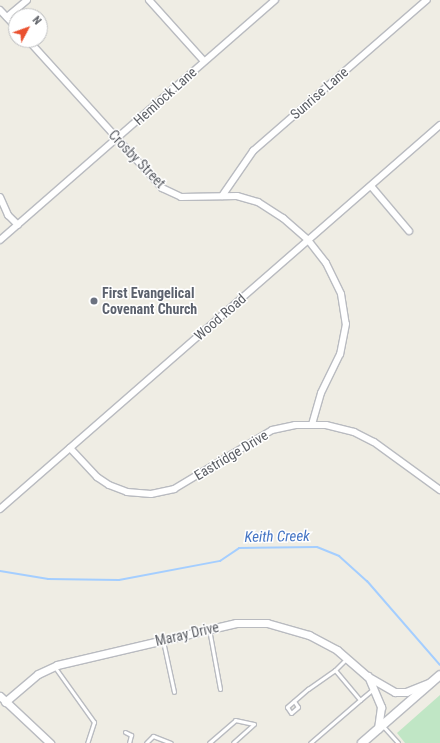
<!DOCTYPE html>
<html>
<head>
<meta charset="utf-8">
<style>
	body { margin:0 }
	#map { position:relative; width:440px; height:743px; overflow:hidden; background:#efede4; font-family:"Roboto Condensed",sans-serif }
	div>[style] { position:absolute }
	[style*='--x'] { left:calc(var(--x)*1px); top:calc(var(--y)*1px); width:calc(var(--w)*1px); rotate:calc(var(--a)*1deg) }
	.green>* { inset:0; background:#c0e6c5 }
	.stream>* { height:2px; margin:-1px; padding:0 1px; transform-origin:1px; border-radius:1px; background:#a4ceff }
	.roads { filter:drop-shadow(1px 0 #b9bbc0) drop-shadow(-1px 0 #b9bbc0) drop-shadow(0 1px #b9bbc0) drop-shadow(0 -1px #b9bbc0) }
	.service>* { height:3px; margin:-1.5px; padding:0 1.5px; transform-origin:1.5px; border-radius:1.5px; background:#fff }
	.minor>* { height:6px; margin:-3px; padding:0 3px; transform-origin:3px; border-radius:3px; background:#fff }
	.tertiary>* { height:7px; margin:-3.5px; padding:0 3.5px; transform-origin:3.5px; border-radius:3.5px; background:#fff }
	.secondary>* { height:8px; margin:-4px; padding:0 4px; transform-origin:4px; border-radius:4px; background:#fff }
	.dots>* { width:11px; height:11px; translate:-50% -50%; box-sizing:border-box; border:2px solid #fff; border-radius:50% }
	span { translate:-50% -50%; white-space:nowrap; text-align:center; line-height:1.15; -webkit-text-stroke:3px #fff; paint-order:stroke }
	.street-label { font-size:14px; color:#5c5f65 }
	.worship-label { font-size:14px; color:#5b616d; font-weight:700 }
	.left { translate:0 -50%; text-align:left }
	.water-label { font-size:15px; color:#4575c4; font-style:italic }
	.north { position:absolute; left:8px; top:8px; width:40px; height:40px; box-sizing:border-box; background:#fff; border:1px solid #bebfc1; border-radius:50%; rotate:49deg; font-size:11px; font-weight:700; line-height:16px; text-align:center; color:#5c5f65 }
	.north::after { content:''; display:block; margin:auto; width:14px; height:18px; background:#ea512f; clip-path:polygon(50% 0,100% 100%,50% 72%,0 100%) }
</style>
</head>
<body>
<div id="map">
	<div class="green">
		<i style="clip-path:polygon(440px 695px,440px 743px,405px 743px,397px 733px)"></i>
	</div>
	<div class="stream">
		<i style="--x:0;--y:571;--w:49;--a:9.5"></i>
		<i style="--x:48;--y:579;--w:71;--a:0.8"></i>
		<i style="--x:119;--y:580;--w:103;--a:-10.7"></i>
		<i style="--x:220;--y:561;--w:23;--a:-34"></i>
		<i style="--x:239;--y:548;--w:78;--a:-0.7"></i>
		<i style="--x:317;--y:547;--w:24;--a:22"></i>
		<i style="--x:339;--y:556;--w:38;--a:42"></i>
		<i style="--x:367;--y:581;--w:111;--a:49"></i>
	</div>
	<div class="roads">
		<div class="service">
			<i style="--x:209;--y:629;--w:61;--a:79.6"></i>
			<i style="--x:163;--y:641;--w:52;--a:77.8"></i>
			<i style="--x:54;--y:666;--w:69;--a:54.5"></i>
			<i style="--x:94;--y:722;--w:22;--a:108"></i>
			<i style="--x:335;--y:670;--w:16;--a:-45"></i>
			<i style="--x:360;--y:700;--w:17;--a:-40"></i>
			<i style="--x:294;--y:701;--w:7;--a:56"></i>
			<i style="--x:298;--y:707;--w:9;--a:139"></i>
			<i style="--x:291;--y:713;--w:7;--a:-124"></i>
			<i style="--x:287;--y:707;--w:28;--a:-41"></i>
			<i style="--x:308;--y:689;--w:33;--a:-35"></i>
			<i style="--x:335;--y:670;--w:39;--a:50"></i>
			<i style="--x:360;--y:700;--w:66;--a:139.3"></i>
			<i style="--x:382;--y:725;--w:24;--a:48"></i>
			<i style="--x:125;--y:732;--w:7;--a:27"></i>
			<i style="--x:131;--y:735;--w:8;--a:104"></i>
			<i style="--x:146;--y:743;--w:10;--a:-45"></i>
			<i style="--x:153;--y:736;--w:19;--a:21"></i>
			<i style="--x:209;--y:743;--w:35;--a:-41"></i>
			<i style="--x:235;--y:720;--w:19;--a:12"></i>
			<i style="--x:254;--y:724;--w:28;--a:138"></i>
		</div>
		<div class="minor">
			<i style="--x:149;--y:0;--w:82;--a:48"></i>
			<i style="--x:0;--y:10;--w:23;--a:47"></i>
			<i style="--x:7;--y:17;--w:26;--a:-40"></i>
			<i style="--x:28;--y:40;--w:200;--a:47.8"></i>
			<i style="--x:162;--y:188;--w:21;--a:25"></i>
			<i style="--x:181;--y:197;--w:56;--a:-1"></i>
			<i style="--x:237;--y:196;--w:22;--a:16"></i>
			<i style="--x:258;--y:202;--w:30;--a:33"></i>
			<i style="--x:283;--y:218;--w:33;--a:41"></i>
			<i style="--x:308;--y:240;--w:29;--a:52"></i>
			<i style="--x:326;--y:263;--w:34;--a:64"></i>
			<i style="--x:341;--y:294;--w:30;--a:81"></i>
			<i style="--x:346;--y:324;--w:31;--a:101"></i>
			<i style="--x:340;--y:354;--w:43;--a:116"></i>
			<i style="--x:321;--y:393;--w:32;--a:106"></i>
			<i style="--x:371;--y:186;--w:59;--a:49.8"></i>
			<i style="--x:222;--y:196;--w:55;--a:-55.4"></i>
			<i style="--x:253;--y:151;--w:230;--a:-41"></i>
			<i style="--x:0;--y:197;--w:20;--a:66"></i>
			<i style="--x:8;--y:215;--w:14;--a:45"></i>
			<i style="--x:0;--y:240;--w:365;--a:-41.1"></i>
			<i style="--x:70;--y:448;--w:40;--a:47"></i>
			<i style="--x:97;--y:477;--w:14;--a:34"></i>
			<i style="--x:109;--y:485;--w:19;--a:21"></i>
			<i style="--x:127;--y:492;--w:24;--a:5"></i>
			<i style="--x:151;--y:494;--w:24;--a:-12"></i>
			<i style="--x:174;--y:489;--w:114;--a:-31"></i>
			<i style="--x:272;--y:430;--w:24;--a:-12"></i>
			<i style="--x:295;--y:425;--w:31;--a:0"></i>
			<i style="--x:326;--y:425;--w:29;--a:14"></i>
			<i style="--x:354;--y:432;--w:22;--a:27"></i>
			<i style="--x:374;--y:442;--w:82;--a:36"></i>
			<i style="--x:0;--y:509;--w:584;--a:-41.11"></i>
		</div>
		<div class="tertiary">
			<i style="--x:368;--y:676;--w:34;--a:67"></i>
			<i style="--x:381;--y:707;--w:22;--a:98"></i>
			<i style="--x:0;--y:696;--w:69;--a:43.2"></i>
			<i style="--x:5;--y:702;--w:43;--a:-40.3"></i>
			<i style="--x:38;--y:674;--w:21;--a:-25"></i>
			<i style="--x:57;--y:665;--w:184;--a:-13.2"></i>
			<i style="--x:236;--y:623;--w:31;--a:0"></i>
			<i style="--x:267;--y:623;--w:44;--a:15.9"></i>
			<i style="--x:309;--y:635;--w:32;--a:28"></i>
			<i style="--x:337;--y:650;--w:40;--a:41"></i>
			<i style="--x:367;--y:676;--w:32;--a:30"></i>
			<i style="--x:395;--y:692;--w:11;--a:0"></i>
			<i style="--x:406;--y:692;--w:27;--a:-22"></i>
		</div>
		<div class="secondary">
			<i style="--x:362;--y:743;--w:103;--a:-41.1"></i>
		</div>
	</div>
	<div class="dots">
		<i style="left:94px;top:301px;background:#6b7280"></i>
	</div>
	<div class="street-label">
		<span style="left:319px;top:93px;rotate:-41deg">Sunrise Lane</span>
		<span style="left:165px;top:96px;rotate:-42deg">Hemlock Lane</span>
		<span style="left:137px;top:159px;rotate:46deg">Crosby Street</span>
		<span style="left:220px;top:317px;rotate:-41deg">Wood Road</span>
		<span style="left:231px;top:455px;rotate:-31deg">Eastridge Drive</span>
		<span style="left:187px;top:634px;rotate:-13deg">Maray Drive</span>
	</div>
	<div class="worship-label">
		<span class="left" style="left:102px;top:301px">First Evangelical<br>Covenant Church</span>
	</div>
	<div class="water-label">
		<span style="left:277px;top:537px;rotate:-1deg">Keith Creek</span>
	</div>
	<div class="north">N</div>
</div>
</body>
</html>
